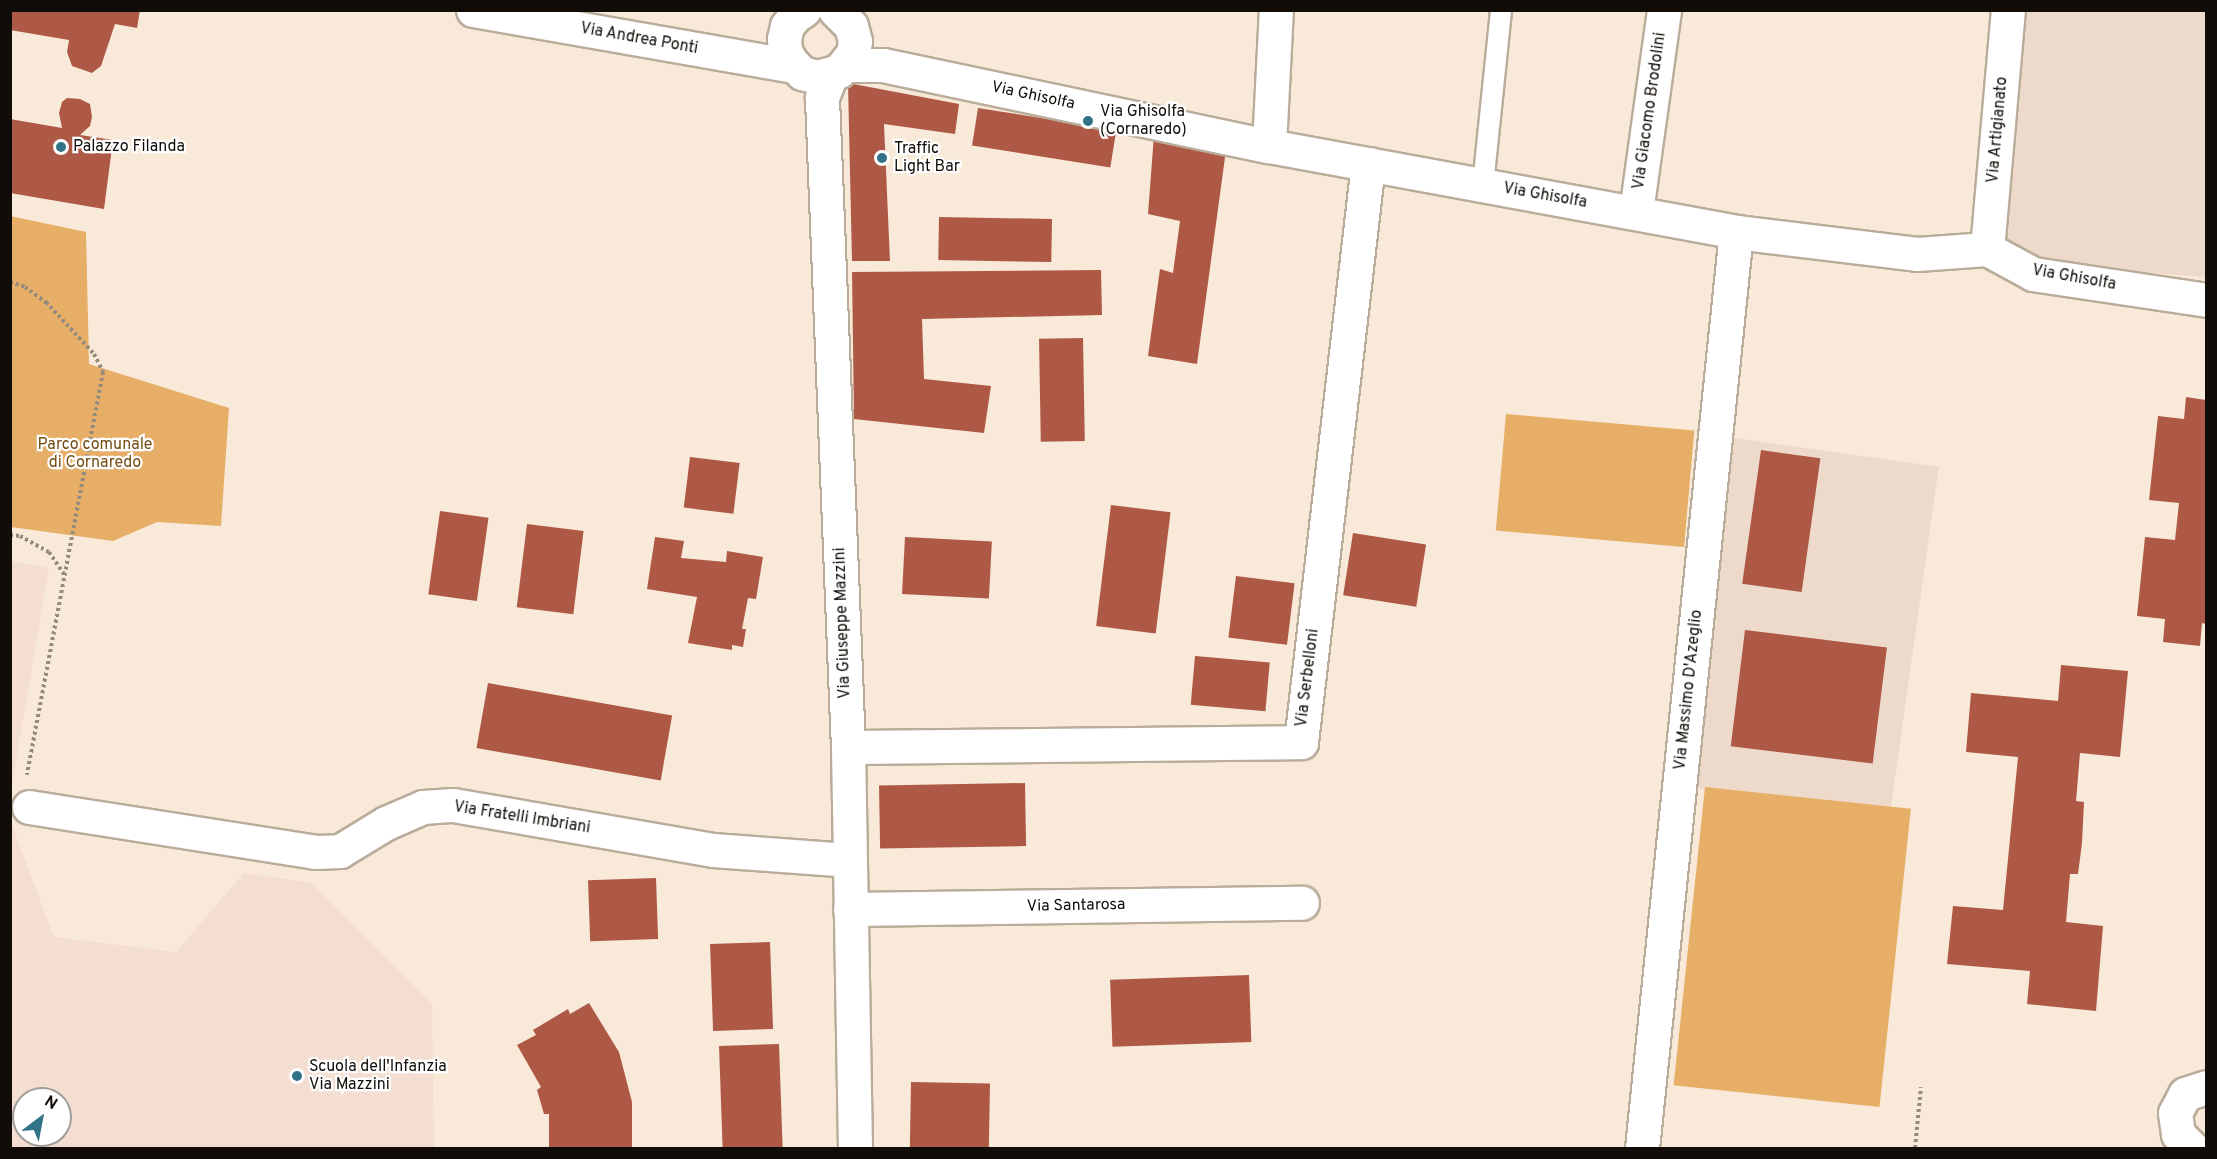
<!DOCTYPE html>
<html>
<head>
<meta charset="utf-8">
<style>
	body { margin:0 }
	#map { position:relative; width:2217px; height:1159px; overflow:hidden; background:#f9e9d8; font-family:Overpass,sans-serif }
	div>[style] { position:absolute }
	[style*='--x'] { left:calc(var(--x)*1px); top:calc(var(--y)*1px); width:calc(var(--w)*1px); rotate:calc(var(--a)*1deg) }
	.industrial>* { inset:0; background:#eedacb; transform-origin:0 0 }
	.education>* { inset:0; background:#f4ddd1 }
	.green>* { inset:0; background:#e6ae67; transform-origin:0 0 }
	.building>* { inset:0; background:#ae5946; transform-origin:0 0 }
	.path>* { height:4px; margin-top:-2px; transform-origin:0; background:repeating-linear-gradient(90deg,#958a7e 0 3px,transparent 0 6px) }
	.roads { filter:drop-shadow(2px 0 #baac9b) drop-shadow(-2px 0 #baac9b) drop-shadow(0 2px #baac9b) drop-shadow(0 -2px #baac9b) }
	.service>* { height:20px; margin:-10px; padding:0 10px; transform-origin:10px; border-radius:10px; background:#fff }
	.minor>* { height:33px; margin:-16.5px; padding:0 16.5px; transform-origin:16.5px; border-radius:16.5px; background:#fff }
	.dots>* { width:16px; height:16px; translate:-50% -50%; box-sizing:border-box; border:3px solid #fff; border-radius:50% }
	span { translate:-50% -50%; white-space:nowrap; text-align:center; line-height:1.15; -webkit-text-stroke:4.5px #fff; paint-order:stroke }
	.street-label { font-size:16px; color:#110c07 }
	.poi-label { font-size:16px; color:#110c07 }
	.left { translate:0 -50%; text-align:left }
	.park-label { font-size:16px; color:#754d15 }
	.frame { position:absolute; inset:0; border:12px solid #110c07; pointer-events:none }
	.north { position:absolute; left:12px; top:1087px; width:60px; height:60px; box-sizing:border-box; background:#fff; border:2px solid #a09e9c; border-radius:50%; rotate:32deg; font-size:16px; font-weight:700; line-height:24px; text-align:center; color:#110c07 }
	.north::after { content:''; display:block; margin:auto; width:21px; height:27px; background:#327286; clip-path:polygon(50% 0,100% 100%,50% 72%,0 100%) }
</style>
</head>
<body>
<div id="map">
	<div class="industrial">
		<i style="clip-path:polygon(2008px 11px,2206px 11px,2206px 277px,2048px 265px,1987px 249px)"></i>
		<i style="left:1720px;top:436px;width:221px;height:352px;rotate:8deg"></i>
	</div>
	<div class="education">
		<i style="clip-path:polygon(11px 561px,49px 568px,11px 789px,10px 561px)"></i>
		<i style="clip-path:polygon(evenodd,10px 820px,54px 937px,176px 952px,244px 873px,311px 883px,432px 1004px,434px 1148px,11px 1148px,10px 820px,24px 1099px,60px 1099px,60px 1135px,24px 1135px,24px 1099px)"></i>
	</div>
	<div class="green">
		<i style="clip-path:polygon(10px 216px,86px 232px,89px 364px,229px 408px,221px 526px,157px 522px,113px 541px,11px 527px)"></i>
		<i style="left:1506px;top:414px;width:189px;height:117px;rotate:5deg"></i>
		<i style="left:1705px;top:787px;width:207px;height:300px;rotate:6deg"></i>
	</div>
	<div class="building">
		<i style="clip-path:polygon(10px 10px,140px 10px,137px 28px,115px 24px,101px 66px,92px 73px,72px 66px,67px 52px,69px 40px,10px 30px)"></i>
		<i style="clip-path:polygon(848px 83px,959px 104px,955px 134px,884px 124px,890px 261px,852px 261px)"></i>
		<i style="clip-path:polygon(67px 98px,80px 99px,90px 104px,92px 117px,90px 126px,80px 135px,113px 140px,104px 209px,10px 193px,10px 119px,62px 128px,59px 113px,62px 102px)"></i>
		<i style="left:978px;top:108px;width:140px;height:38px;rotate:9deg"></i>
		<i style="clip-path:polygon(1154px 135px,1226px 150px,1197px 364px,1148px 356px,1160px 269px,1173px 273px,1180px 221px,1148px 214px)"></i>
		<i style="left:1052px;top:219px;width:43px;height:113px;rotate:91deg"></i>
		<i style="clip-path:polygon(1101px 270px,1102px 315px,922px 319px,924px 379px,991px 386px,984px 433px,854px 419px,852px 272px)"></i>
		<i style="left:1083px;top:338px;width:103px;height:44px;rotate:89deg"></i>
		<i style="clip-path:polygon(2186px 397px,2206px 400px,2206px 624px,2202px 623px,2200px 646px,2163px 642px,2165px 619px,2137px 616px,2145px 537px,2175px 540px,2179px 503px,2149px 500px,2158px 416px,2184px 419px)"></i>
		<i style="left:1761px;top:450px;width:60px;height:135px;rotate:8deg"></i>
		<i style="left:690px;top:457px;width:50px;height:51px;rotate:7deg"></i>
		<i style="left:1111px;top:505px;width:60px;height:122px;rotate:7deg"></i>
		<i style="left:440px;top:511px;width:49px;height:84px;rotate:8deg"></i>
		<i style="left:527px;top:524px;width:57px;height:84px;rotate:7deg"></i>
		<i style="left:1353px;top:533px;width:74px;height:63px;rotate:9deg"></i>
		<i style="clip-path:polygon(655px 537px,684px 541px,681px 558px,726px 562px,727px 551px,763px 557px,756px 599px,748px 598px,742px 629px,746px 629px,743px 647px,732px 645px,732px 650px,688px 643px,697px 597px,647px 589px)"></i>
		<i style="left:905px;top:537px;width:87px;height:57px;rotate:3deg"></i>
		<i style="left:1236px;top:576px;width:59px;height:62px;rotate:7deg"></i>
		<i style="left:1745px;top:630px;width:143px;height:117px;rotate:7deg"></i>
		<i style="left:1195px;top:656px;width:75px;height:49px;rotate:5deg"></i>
		<i style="clip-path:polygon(2061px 665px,2128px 671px,2120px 757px,2080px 753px,2076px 801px,2084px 802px,2082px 843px,2078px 874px,2070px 874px,2066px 922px,2103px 926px,2096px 1011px,2027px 1004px,2030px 971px,1947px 964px,1953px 906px,2003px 910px,2018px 757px,1966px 752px,1971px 693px,2058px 701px)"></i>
		<i style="left:488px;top:683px;width:187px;height:66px;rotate:10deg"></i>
		<i style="left:1025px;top:783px;width:63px;height:146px;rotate:89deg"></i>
		<i style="left:656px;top:878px;width:61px;height:68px;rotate:88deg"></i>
		<i style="left:770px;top:942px;width:87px;height:60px;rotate:88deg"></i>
		<i style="left:1249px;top:975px;width:67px;height:139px;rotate:88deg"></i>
		<i style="clip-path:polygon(589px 1003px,619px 1052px,632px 1102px,632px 1148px,549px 1148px,549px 1114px,544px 1114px,537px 1090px,541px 1087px,517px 1045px,536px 1035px,533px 1030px,568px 1009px,570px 1014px)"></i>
		<i style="left:779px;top:1044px;width:104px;height:60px;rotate:88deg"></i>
		<i style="left:911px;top:1082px;width:79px;height:66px;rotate:1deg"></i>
	</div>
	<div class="path">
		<i style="--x:10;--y:282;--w:16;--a:18"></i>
		<i style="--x:25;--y:287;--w:26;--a:36"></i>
		<i style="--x:46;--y:302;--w:71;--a:47.3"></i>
		<i style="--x:94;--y:354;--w:20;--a:63"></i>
		<i style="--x:103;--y:372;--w:410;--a:100.7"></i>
		<i style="--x:10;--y:535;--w:10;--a:6"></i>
		<i style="--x:20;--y:536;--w:33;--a:29"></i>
		<i style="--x:49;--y:552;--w:27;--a:56"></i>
		<i style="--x:1915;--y:1148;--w:61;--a:-84.4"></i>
	</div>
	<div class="roads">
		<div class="service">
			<i style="--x:1483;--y:185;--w:176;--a:-84.1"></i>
		</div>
		<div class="minor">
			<i style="--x:473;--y:10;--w:327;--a:9.9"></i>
			<i style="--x:804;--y:10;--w:11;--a:146"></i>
			<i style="--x:795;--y:16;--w:13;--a:129"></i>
			<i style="--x:787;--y:26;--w:13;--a:103"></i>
			<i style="--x:784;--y:39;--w:12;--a:85"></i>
			<i style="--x:785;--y:51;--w:13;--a:61"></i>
			<i style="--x:791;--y:62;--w:16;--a:45"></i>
			<i style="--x:802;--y:73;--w:16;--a:15"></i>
			<i style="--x:817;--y:77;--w:23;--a:-15"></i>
			<i style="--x:839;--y:71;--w:23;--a:-52"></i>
			<i style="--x:853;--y:53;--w:12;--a:-81"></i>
			<i style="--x:855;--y:41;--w:16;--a:-105"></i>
			<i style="--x:851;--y:26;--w:23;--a:-135"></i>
			<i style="--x:846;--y:65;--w:37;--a:0"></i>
			<i style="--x:883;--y:65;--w:394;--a:11.9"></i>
			<i style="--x:1269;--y:146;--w:475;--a:10.4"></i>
			<i style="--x:1736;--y:232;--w:182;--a:6.9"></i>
			<i style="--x:1917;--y:254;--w:70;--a:-4.1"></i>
			<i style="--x:1987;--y:249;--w:52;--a:28.5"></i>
			<i style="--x:2033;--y:274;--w:175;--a:8.5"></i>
			<i style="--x:831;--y:74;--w:26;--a:111"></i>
			<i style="--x:822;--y:98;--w:650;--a:87.71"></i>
			<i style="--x:848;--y:747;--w:401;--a:89"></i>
			<i style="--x:1269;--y:146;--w:136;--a:-87.1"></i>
			<i style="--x:1636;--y:212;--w:204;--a:-82.1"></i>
			<i style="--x:1987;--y:249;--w:240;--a:-85"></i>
			<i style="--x:848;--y:747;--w:453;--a:-0.6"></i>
			<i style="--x:1301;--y:742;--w:582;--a:-83.39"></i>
			<i style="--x:29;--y:807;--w:290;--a:8.9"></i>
			<i style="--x:315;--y:852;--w:25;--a:-2"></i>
			<i style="--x:340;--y:851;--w:54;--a:-31.3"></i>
			<i style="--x:386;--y:823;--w:40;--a:-23.4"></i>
			<i style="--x:423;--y:807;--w:30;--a:-4"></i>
			<i style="--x:453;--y:805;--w:264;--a:9.8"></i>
			<i style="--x:713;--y:850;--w:135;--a:4.2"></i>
			<i style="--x:850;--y:909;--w:452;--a:-0.8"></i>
			<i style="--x:1642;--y:1148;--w:921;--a:-84.14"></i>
			<i style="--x:2192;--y:1148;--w:20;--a:-135"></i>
			<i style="--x:2178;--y:1134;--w:21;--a:-98"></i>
			<i style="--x:2175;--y:1113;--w:21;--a:-62"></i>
			<i style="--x:2185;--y:1094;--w:22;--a:-18"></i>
		</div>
	</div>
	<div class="dots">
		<i style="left:1088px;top:121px;background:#327286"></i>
		<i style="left:61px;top:147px;background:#327286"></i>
		<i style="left:882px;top:158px;background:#327286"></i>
		<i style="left:297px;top:1076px;background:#327286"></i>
	</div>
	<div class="street-label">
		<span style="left:639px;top:39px;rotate:10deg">Via Andrea Ponti</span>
		<span style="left:1033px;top:96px;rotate:12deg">Via Ghisolfa</span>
		<span style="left:1650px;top:111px;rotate:-82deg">Via Giacomo Brodolini</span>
		<span style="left:1998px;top:130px;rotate:-85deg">Via Artigianato</span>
		<span style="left:1545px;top:196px;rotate:10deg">Via Ghisolfa</span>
		<span style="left:2074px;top:278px;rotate:10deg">Via Ghisolfa</span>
		<span style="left:843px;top:623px;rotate:-92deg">Via Giuseppe Mazzini</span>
		<span style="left:1308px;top:678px;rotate:-83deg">Via Serbelloni</span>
		<span style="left:1689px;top:690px;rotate:-84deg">Via Massimo D'Azeglio</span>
		<span style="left:522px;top:818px;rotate:9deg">Via Fratelli Imbriani</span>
		<span style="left:1076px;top:906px;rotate:-1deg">Via Santarosa</span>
	</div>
	<div class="poi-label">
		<span class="left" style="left:1100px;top:121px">Via Ghisolfa<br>(Cornaredo)</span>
		<span class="left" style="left:73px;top:147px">Palazzo Filanda</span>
		<span class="left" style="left:894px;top:158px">Traffic<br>Light Bar</span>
		<span class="left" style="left:309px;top:1076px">Scuola dell'Infanzia<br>Via Mazzini</span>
	</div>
	<div class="park-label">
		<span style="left:95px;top:454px">Parco comunale<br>di Cornaredo</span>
	</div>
	<div class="frame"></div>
	<div class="north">N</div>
</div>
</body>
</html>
